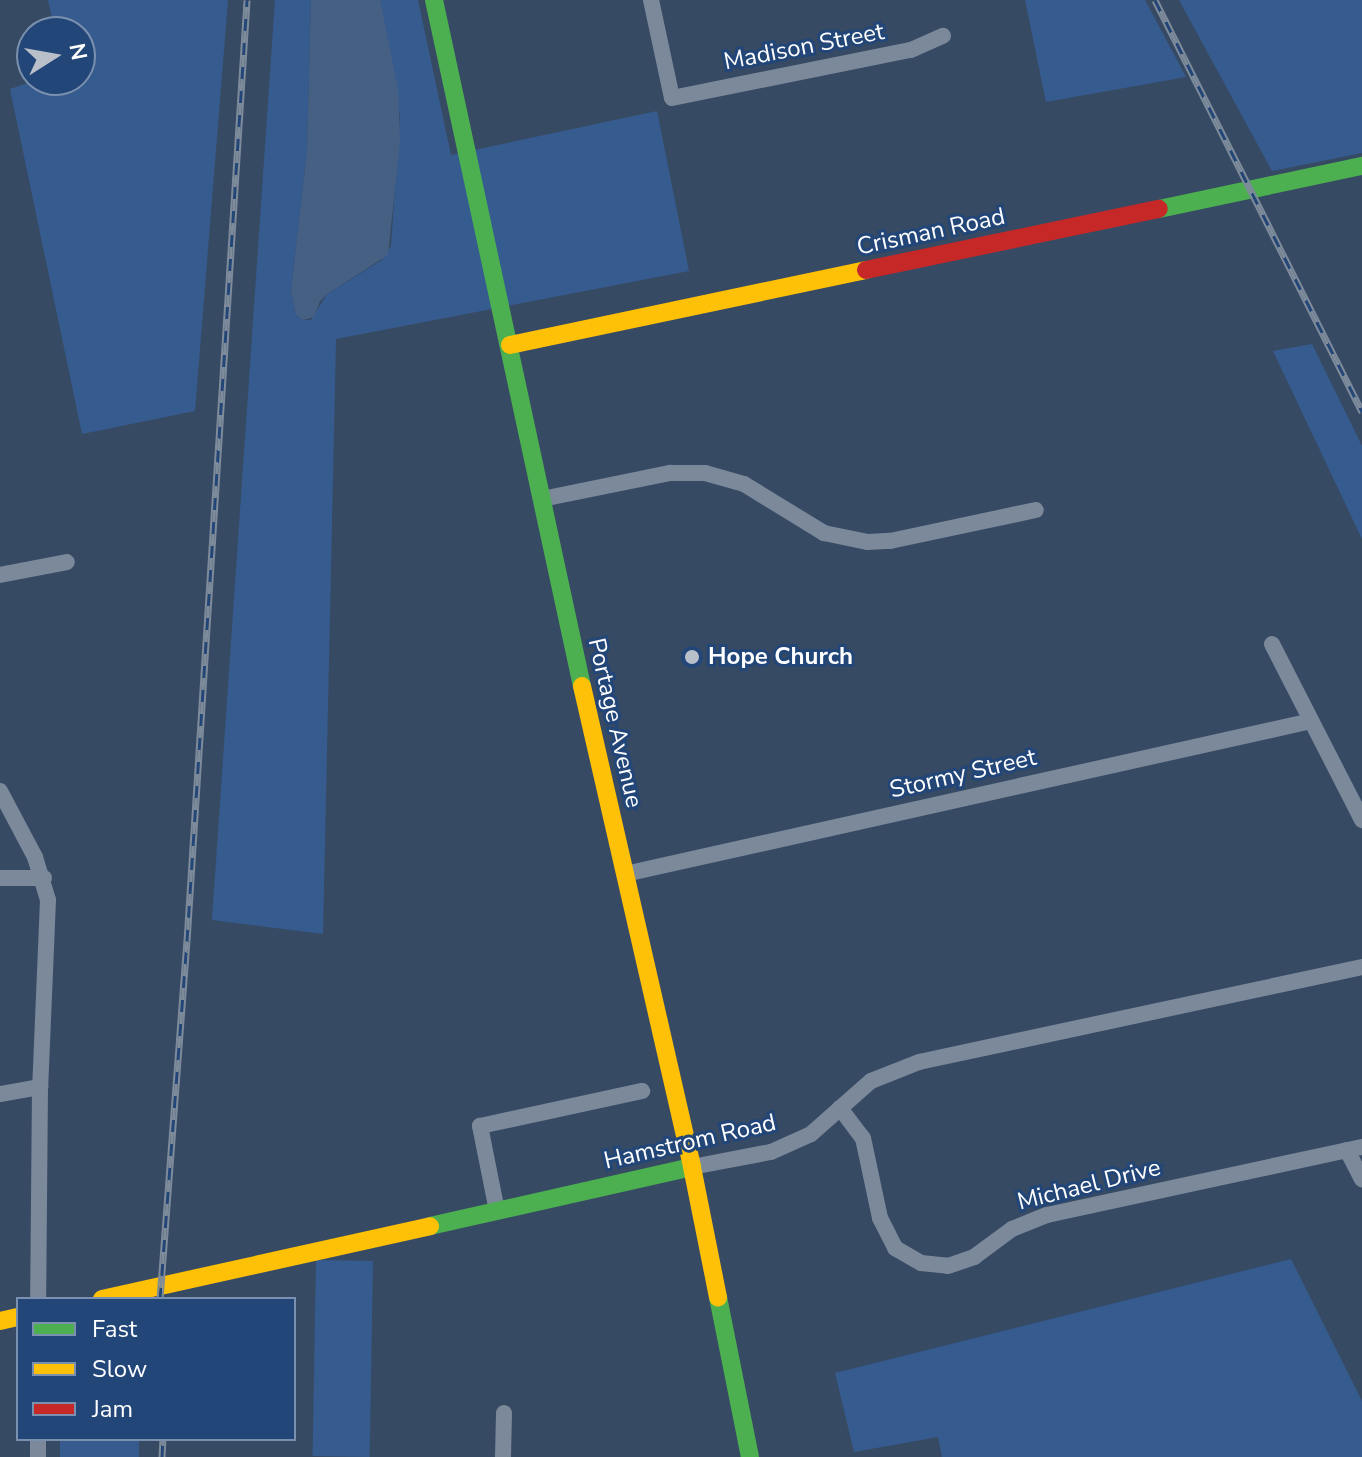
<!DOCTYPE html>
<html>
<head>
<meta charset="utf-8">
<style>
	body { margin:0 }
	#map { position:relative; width:1362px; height:1457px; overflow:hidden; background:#374a64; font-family:"Nunito Sans",sans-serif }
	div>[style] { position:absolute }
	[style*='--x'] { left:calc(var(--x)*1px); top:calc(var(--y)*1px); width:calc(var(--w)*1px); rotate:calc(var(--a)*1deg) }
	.green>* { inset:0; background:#365c8f; transform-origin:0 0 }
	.water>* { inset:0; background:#466084 }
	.street>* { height:16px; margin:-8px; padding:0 8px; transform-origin:8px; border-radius:8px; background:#7b899b }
	.fast>* { height:18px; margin:-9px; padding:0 9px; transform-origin:9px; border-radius:9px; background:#4caf50 }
	.slow>* { height:18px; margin:-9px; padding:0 9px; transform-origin:9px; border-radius:9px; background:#ffc107 }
	.jam>* { height:18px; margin:-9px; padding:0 9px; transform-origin:9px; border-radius:9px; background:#c62828 }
	.rail>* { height:7px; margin-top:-3.5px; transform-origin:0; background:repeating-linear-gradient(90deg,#234678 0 12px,#7d8b9b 0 24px); box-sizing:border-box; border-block:2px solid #7d8b9b }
	.dots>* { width:22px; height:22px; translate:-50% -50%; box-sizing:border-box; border:4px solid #234678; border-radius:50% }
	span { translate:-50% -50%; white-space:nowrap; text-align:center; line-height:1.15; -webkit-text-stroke:6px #234678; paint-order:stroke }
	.street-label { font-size:24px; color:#fff }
	.poi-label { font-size:24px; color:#fff; font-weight:700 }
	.left { translate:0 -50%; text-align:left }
	.legend { position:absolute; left:16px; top:1297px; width:280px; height:144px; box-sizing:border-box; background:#234678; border:2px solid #7b90ae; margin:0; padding:10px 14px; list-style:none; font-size:24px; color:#fff }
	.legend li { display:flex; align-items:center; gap:16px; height:40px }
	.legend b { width:40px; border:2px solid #7b90ae }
	.north { position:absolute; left:16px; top:16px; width:80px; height:80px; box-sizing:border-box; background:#234678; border:2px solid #7b90ae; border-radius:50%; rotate:79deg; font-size:22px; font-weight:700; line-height:32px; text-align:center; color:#fff }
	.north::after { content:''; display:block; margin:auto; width:28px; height:36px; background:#b9c0c9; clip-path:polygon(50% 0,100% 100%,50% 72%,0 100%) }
</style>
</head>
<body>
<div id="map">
	<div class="green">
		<i style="clip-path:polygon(48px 0,228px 0,195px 411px,82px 434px,10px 89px,36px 80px,80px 80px,80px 32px,55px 32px)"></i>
		<i style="clip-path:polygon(275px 0,311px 0,307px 151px,291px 291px,296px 315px,303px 320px,311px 320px,327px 294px,382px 260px,391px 246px,400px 117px,380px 0,418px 0,451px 155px,657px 111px,689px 271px,336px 339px,323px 934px,212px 920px)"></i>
		<i style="clip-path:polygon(1025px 0,1145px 0,1186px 77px,1046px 102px)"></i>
		<i style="clip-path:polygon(1179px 0,1362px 0,1362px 153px,1272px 171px)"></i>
		<i style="clip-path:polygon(1312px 344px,1362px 446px,1362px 539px,1273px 351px)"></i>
		<i style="clip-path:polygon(1291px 1259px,1362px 1401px,1362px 1457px,942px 1457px,938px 1437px,854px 1452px,835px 1373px)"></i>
		<i style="left:373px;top:1261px;width:196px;height:57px;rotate:91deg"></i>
		<i style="left:60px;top:1439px;width:79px;height:18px"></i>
	</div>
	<div class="water">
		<i style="clip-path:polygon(311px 0,380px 0,398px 89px,400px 141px,388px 255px,327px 294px,320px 301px,314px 317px,303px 320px,296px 315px,291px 291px,307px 151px)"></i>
	</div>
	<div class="street">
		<i style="--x:651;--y:0;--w:100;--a:77.9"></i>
		<i style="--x:672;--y:98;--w:244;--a:-11.4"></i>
		<i style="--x:911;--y:50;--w:35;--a:-24"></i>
		<i style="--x:542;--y:499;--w:131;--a:-11.5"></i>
		<i style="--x:670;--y:473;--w:35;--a:0"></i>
		<i style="--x:705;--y:473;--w:41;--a:15.8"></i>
		<i style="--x:744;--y:484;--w:94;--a:31.5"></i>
		<i style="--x:824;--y:533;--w:45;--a:11.6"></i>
		<i style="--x:868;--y:542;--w:22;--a:-3"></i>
		<i style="--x:890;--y:541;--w:149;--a:-12"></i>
		<i style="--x:0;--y:575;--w:68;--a:-11"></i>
		<i style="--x:1272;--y:644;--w:198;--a:62.9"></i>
		<i style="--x:0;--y:791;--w:75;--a:62.1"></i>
		<i style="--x:35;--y:857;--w:45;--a:73.2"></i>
		<i style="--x:48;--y:900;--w:187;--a:92.4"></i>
		<i style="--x:40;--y:1087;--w:212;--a:90.5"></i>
		<i style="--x:625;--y:874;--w:703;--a:-12.57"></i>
		<i style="--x:0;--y:878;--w:44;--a:0"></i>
		<i style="--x:0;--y:1094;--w:41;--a:-9.9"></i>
		<i style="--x:840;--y:1108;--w:38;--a:53"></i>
		<i style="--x:863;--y:1138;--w:82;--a:78"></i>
		<i style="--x:880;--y:1218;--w:34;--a:63"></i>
		<i style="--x:895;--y:1248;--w:30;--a:30"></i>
		<i style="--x:921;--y:1263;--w:27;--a:6"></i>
		<i style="--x:948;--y:1266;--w:28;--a:-19"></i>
		<i style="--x:974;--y:1257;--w:47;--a:-36.4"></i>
		<i style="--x:1012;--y:1229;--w:38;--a:-22"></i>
		<i style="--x:1047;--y:1215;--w:322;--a:-12.2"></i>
		<i style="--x:1347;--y:1150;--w:33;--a:63"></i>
		<i style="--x:692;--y:1167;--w:80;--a:-10.8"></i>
		<i style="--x:771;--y:1152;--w:44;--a:-24.2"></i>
		<i style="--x:811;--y:1134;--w:80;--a:-41.5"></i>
		<i style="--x:871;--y:1081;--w:52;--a:-21.6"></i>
		<i style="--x:919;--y:1062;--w:453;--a:-12.1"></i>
		<i style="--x:497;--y:1211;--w:87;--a:-101.3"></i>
		<i style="--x:480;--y:1126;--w:166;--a:-12.2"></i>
		<i style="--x:38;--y:1457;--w:18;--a:-90"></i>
		<i style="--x:503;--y:1457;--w:44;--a:-88.7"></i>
	</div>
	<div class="fast">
		<i style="--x:434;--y:0;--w:702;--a:77.83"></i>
		<i style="--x:1159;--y:209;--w:208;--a:-12"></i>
		<i style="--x:430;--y:1226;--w:269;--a:-12.7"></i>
		<i style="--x:718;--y:1297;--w:163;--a:78.7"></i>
	</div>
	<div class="slow">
		<i style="--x:510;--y:345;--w:364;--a:-11.9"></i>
		<i style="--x:582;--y:686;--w:493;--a:77.1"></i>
		<i style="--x:692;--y:1167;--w:133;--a:78.7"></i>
		<i style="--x:102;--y:1299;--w:336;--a:-12.5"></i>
		<i style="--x:0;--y:1321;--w:18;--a:-13"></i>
	</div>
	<div class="jam">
		<i style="--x:866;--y:270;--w:299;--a:-11.8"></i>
	</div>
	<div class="rail">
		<i style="--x:1155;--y:0;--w:461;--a:63.3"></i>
		<i style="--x:160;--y:1299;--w:359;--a:-85.7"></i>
		<i style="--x:187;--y:941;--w:943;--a:-86.35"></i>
		<i style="--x:162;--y:1457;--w:18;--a:-87"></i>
	</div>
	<div class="dots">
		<i style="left:692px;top:657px;background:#b9c0c9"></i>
	</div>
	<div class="street-label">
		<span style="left:804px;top:47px;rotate:-11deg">Madison Street</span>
		<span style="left:931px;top:232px;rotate:-12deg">Crisman Road</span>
		<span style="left:615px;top:723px;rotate:77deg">Portage Avenue</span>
		<span style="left:963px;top:774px;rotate:-13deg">Stormy Street</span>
		<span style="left:690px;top:1142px;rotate:-13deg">Hamstrom Road</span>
		<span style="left:1089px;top:1185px;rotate:-14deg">Michael Drive</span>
	</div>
	<div class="poi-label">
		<span class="left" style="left:708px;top:657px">Hope Church</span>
	</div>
	<ul class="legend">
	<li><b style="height:10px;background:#4caf50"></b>Fast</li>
	<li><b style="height:10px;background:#ffc107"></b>Slow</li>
	<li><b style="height:10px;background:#c62828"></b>Jam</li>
	</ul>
	<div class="north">N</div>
</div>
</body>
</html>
